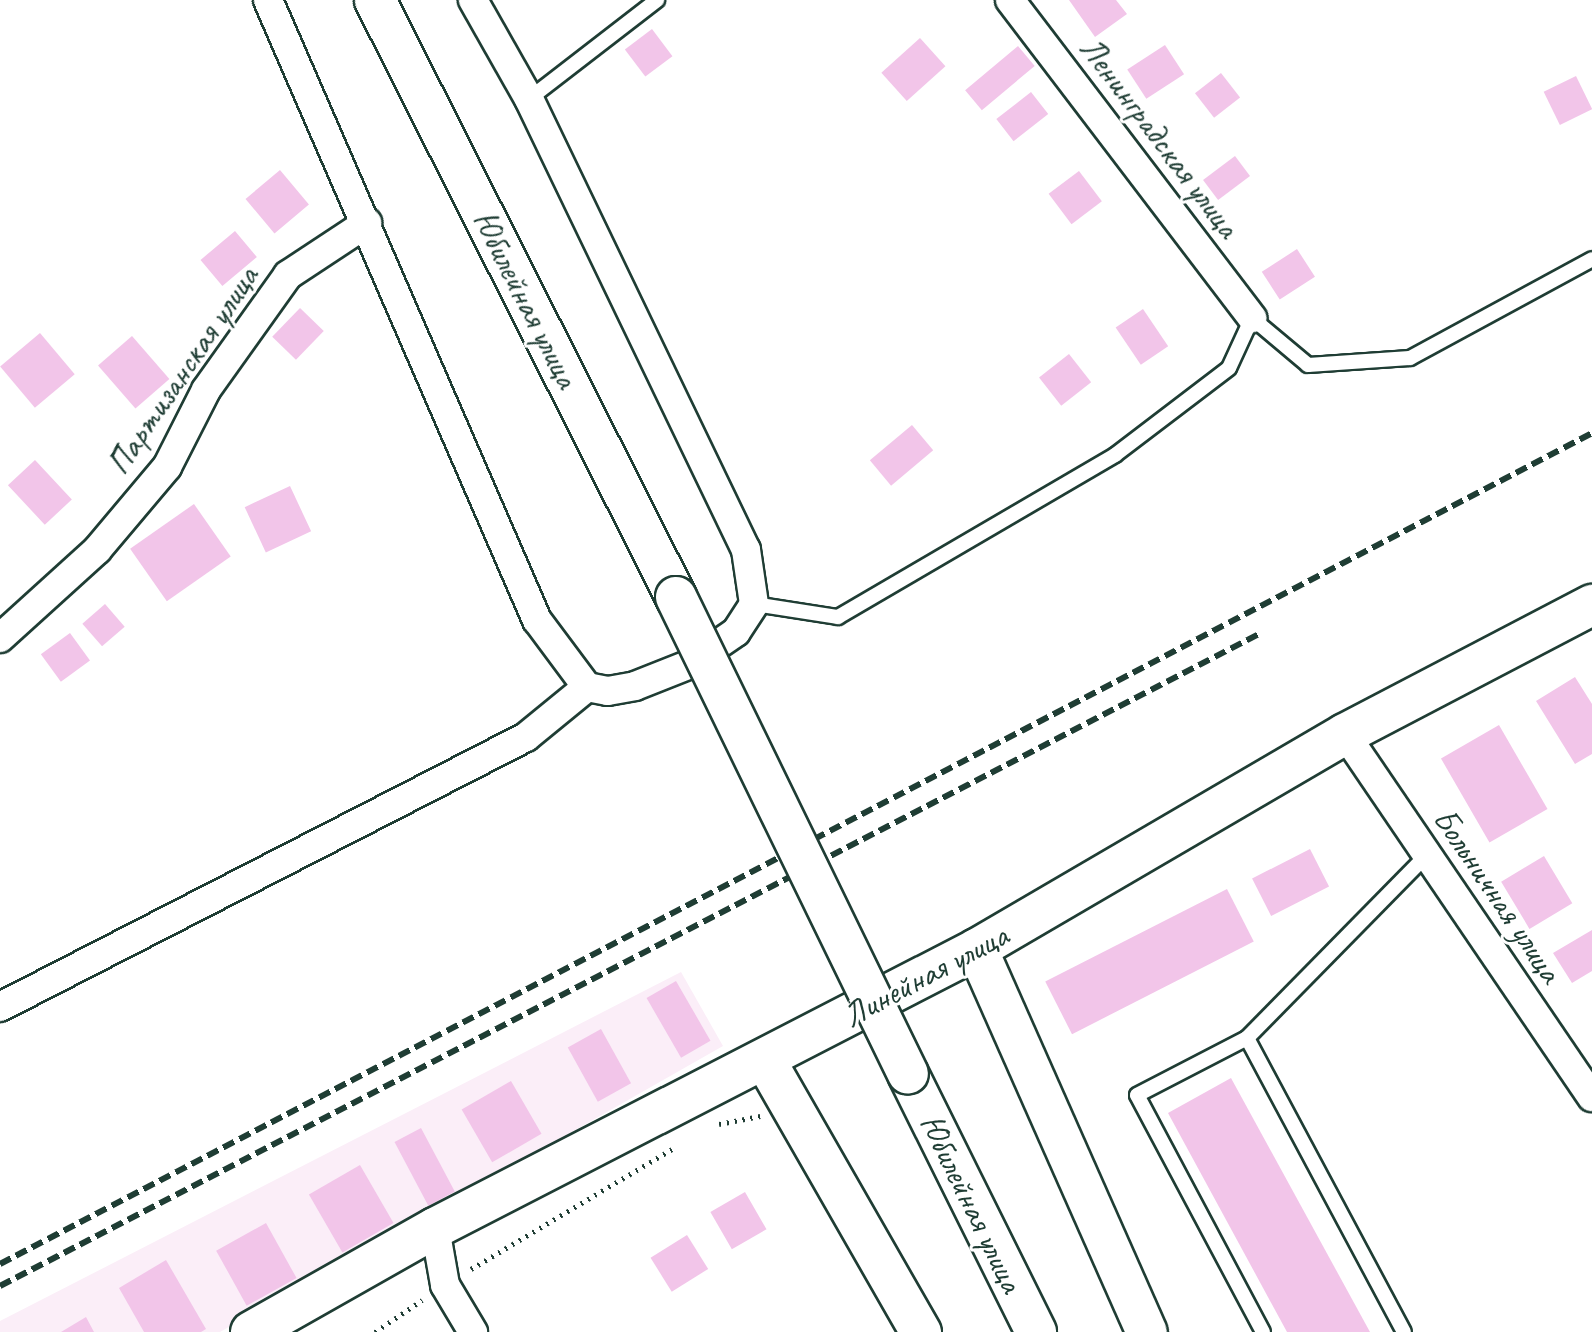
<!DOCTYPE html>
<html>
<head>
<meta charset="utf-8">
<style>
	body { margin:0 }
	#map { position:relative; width:1592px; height:1332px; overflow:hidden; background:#fff; font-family:Caveat,sans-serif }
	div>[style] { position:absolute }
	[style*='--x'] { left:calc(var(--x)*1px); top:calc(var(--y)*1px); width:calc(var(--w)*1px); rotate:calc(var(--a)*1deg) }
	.built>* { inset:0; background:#fbeef8 }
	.building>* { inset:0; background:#f2c5e9; transform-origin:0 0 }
	.path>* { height:5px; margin-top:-2.5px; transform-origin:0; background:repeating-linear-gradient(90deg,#1f3d34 0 2px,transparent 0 8px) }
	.roads { filter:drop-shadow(2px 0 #1f3d34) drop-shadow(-2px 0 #1f3d34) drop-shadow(0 2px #1f3d34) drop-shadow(0 -2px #1f3d34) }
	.service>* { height:14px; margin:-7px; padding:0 7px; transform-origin:7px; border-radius:7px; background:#fff }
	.minor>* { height:28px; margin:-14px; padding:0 14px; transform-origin:14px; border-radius:14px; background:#fff }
	.secondary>* { height:40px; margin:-20px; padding:0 20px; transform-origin:20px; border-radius:20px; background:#fff }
	.rail>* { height:6px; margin-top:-3px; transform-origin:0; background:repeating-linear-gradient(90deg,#1f3d34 0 12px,transparent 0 18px) }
	.bridges { filter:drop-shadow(2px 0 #1f3d34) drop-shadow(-2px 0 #1f3d34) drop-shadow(0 2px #1f3d34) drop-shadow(0 -2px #1f3d34) }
	.secondary-bridge>* { height:40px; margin:-20px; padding:0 20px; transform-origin:20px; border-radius:20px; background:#fff }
	span { translate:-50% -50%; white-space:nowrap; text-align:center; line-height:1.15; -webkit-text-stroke:6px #fff; paint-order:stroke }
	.street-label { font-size:34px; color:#1f3d34 }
</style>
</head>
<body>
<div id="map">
	<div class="built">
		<i style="clip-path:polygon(681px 972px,723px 1046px,220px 1332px,0 1332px,0 1321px)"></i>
	</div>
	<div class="building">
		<i style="clip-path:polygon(1069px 0,1116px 0,1127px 14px,1095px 37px)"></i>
		<i style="left:652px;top:29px;width:34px;height:34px;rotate:53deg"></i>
		<i style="left:920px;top:38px;width:38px;height:52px;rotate:48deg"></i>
		<i style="left:1165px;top:45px;width:35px;height:45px;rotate:57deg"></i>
		<i style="left:1018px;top:46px;width:26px;height:69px;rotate:50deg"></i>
		<i style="left:1221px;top:73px;width:31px;height:33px;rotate:52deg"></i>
		<i style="left:1576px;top:76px;width:37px;height:36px;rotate:64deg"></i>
		<i style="left:1031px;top:92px;width:28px;height:44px;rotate:52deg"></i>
		<i style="left:1235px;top:156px;width:25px;height:40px;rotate:53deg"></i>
		<i style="left:280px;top:170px;width:45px;height:45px;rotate:50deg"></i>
		<i style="left:1079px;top:171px;width:38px;height:38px;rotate:53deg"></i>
		<i style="left:235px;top:231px;width:34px;height:45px;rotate:50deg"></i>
		<i style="left:1297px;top:249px;width:33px;height:42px;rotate:57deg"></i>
		<i style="left:300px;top:308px;width:33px;height:40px;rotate:44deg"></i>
		<i style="left:1143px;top:309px;width:45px;height:33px;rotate:56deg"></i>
		<i style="left:40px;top:333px;width:54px;height:52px;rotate:50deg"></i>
		<i style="left:132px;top:336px;width:57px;height:45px;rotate:49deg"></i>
		<i style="left:1069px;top:354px;width:36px;height:38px;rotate:52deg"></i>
		<i style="left:912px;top:425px;width:33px;height:55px;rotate:50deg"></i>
		<i style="left:35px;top:460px;width:54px;height:37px;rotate:47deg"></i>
		<i style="left:290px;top:486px;width:50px;height:50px;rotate:65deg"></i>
		<i style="left:194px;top:504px;width:64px;height:78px;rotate:55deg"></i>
		<i style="left:105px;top:604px;width:30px;height:30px;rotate:49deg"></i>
		<i style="left:70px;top:633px;width:34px;height:36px;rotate:54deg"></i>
		<i style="clip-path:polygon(1575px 677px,1592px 704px,1592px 754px,1575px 764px,1536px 701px)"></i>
		<i style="left:1499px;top:725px;width:97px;height:67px;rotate:60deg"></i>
		<i style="left:1310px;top:849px;width:42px;height:65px;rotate:63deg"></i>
		<i style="left:1544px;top:856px;width:55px;height:50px;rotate:59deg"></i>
		<i style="left:1227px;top:889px;width:59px;height:204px;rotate:63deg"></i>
		<i style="clip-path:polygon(1592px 930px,1592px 971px,1572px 983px,1553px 953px)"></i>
		<i style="left:676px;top:981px;width:69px;height:34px;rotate:60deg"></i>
		<i style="left:601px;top:1029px;width:62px;height:38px;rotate:61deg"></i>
		<i style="clip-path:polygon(1231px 1078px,1370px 1332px,1287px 1332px,1168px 1113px)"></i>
		<i style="left:511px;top:1081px;width:61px;height:57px;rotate:60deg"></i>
		<i style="left:421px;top:1128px;width:72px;height:30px;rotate:62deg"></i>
		<i style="left:360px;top:1165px;width:67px;height:59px;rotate:60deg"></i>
		<i style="left:745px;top:1192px;width:43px;height:40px;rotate:60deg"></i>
		<i style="left:266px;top:1223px;width:63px;height:57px;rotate:61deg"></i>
		<i style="left:687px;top:1235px;width:40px;height:43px;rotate:58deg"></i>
		<i style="clip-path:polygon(166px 1260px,206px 1329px,201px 1332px,144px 1332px,119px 1288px)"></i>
		<i style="clip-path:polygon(86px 1317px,94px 1332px,61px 1332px)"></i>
	</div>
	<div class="path">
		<i style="--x:719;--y:1124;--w:42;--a:-11"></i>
		<i style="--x:471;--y:1269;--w:234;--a:-30.8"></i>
		<i style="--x:375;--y:1332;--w:57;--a:-34.2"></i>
	</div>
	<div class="roads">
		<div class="service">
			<i style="--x:529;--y:99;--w:162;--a:-37.7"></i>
			<i style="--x:754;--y:604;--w:85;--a:8.8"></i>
			<i style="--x:838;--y:617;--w:321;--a:-30.3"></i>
			<i style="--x:1115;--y:455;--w:143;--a:-37.3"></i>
			<i style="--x:1229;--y:368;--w:55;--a:-65.3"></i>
			<i style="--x:1252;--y:318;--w:73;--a:40"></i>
			<i style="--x:1308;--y:365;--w:102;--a:-3.9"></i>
			<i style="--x:1410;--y:358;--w:207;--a:-28.5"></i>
			<i style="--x:1247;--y:1038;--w:255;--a:-45.5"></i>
			<i style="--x:1263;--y:1332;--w:268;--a:-118"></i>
			<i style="--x:1137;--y:1095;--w:124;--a:-27.4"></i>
			<i style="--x:1247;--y:1038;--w:333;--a:61.9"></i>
		</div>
		<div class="minor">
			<i style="--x:268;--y:0;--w:676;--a:66.55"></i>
			<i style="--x:537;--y:620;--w:84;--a:53.3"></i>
			<i style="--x:587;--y:687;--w:21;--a:11"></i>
			<i style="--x:608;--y:691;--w:27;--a:-10"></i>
			<i style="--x:635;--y:686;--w:57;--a:-21.6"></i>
			<i style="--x:688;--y:665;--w:58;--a:-34.5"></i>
			<i style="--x:736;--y:632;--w:33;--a:-57"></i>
			<i style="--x:754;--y:604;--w:55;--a:-98.4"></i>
			<i style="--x:746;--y:550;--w:500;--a:-115.69"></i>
			<i style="--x:529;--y:99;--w:114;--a:-119.5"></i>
			<i style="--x:1010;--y:0;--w:400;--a:52.7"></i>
			<i style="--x:0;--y:638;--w:131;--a:-42.2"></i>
			<i style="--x:97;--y:550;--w:109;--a:-49.9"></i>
			<i style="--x:167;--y:467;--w:86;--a:-63.1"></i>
			<i style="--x:206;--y:390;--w:141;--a:-54.5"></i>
			<i style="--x:288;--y:275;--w:95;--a:-33.4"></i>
			<i style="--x:1345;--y:734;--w:439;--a:55.8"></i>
			<i style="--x:0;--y:1007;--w:591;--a:-27.17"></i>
			<i style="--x:526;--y:737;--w:79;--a:-39.3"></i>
			<i style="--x:435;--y:1228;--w:58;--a:80"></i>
			<i style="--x:445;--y:1285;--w:55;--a:59.2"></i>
		</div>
		<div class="secondary">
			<i style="--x:375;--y:0;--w:669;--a:63.24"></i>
			<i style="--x:977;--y:949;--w:419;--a:66.1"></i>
			<i style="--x:765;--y:1060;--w:314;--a:60.2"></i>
			<i style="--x:908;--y:1074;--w:288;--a:63.6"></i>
			<i style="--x:251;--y:1332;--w:211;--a:-29.5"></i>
			<i style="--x:435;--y:1228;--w:610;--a:-27.24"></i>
			<i style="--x:977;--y:949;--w:426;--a:-30.3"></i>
			<i style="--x:1345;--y:734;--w:279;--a:-27.6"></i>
		</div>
	</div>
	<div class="rail">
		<i style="--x:0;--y:1264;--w:1796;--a:-27.56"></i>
		<i style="--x:0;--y:1286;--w:1418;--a:-27.38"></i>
	</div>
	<div class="bridges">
		<div class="secondary-bridge">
			<i style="--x:676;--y:597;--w:530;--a:64.06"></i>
		</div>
	</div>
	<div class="street-label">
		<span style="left:1160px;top:137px;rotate:53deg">Ленинградская улица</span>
		<span style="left:526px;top:299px;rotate:63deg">Юбилейная улица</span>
		<span style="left:182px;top:370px;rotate:-56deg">Партизанская улица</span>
		<span style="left:1498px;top:895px;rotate:56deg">Больничная улица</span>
		<span style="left:925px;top:975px;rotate:-28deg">Линейная улица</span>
		<span style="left:972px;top:1203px;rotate:64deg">Юбилейная улица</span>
	</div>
</div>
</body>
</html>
